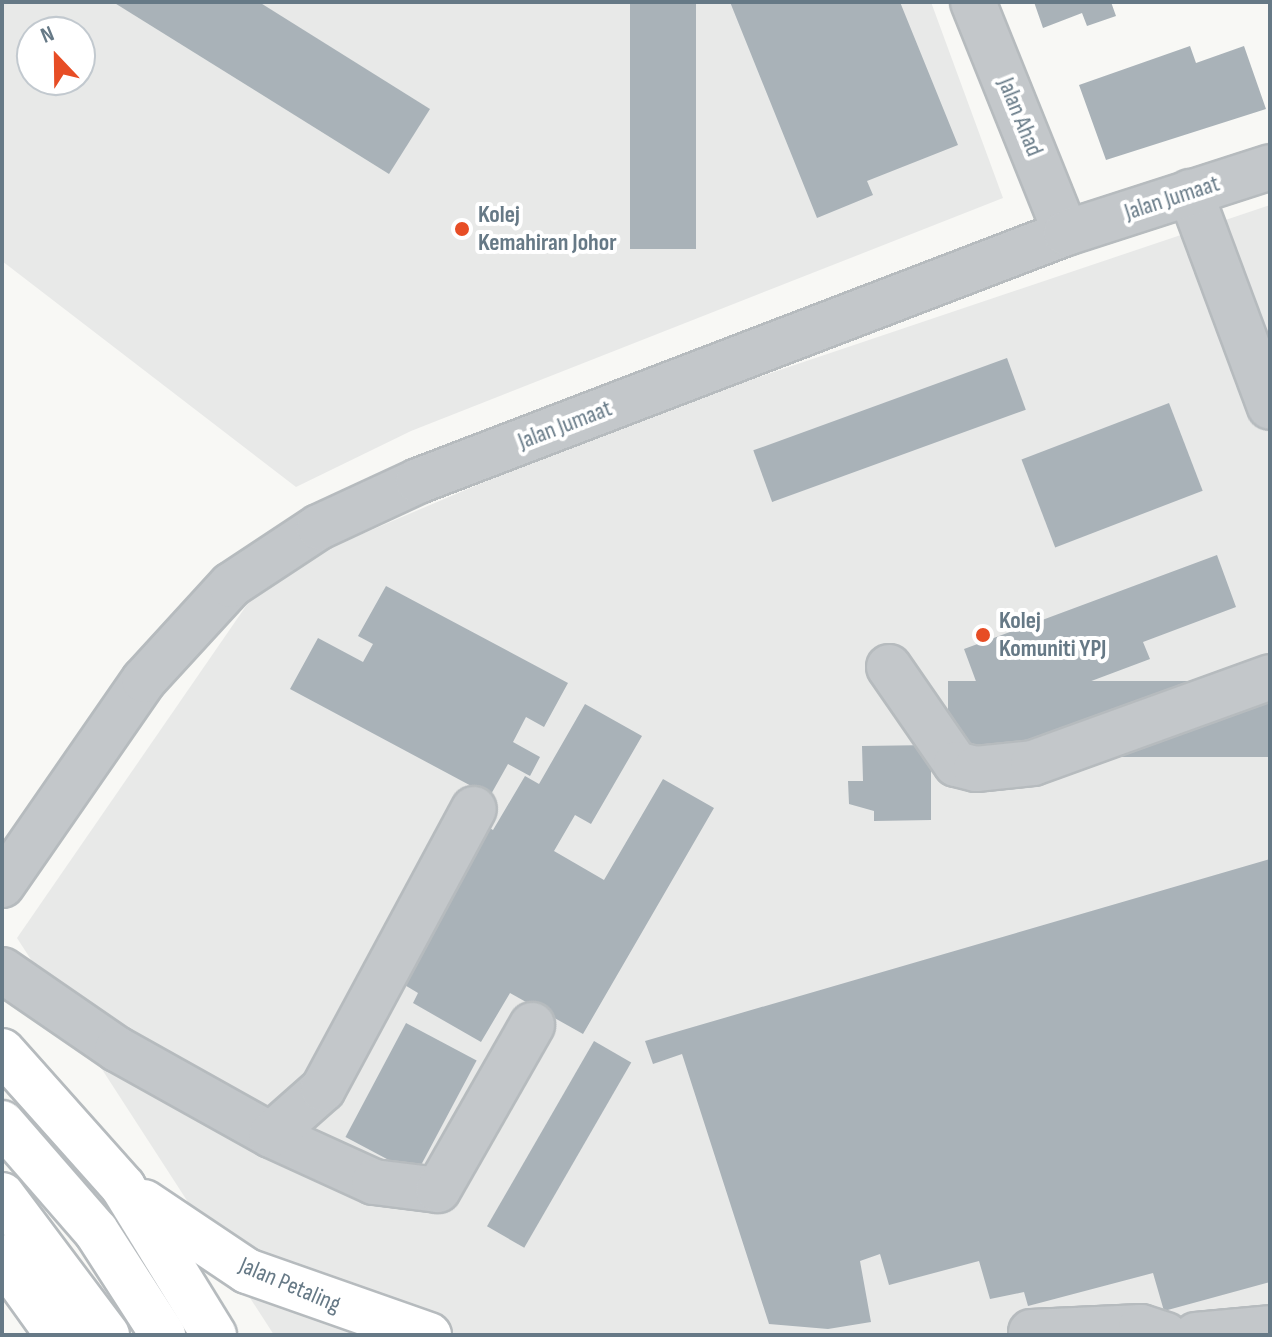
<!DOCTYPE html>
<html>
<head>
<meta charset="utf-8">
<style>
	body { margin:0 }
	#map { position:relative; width:1272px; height:1337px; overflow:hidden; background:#f8f8f5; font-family:"Sofia Sans Condensed",sans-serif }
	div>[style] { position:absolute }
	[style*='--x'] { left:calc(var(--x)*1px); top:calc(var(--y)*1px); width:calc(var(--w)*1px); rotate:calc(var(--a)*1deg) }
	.built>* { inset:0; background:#e8e9e8 }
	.building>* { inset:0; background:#a9b2b8; transform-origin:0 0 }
	.roads { filter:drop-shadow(2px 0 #b6bbbe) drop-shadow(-2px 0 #b6bbbe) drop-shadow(0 2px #b6bbbe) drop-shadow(0 -2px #b6bbbe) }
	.minor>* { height:44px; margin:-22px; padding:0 22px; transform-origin:22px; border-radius:22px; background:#c3c7ca }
	.major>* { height:44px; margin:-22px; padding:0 22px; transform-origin:22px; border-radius:22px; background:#fff }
	.dots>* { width:22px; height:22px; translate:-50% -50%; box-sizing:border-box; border:4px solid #fff; border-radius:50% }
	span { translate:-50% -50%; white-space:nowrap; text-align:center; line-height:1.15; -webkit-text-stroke:8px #fff; paint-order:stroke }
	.street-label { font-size:24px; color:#667986 }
	.poi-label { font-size:24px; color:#667986; font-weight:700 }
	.left { translate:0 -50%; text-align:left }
	.frame { position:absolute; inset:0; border:4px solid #667986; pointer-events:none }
	.north { position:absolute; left:16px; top:16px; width:80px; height:80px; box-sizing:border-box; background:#fff; border:2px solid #c2c9cf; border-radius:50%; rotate:338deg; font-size:22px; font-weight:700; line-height:32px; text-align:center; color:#667986 }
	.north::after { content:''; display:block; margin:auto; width:28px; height:36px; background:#e74d25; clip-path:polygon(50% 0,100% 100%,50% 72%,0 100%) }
</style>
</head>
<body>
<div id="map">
	<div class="built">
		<i style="clip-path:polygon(evenodd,2px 2px,931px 2px,1003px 198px,411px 431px,296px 487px,2px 261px,2px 2px,32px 32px,80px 32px,80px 80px,32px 80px,32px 32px)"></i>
		<i style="clip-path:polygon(1270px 205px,1270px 1335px,274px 1335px,17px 938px,268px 574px,625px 422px)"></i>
	</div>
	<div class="building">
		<i style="clip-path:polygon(113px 2px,259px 2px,430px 109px,389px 174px)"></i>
		<i style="left:630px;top:2px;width:66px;height:247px"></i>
		<i style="clip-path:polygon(730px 2px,900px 2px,958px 145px,867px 181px,873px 195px,817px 218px)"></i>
		<i style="clip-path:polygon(1034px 2px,1111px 2px,1116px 16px,1087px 26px,1082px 13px,1043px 28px)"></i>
		<i style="clip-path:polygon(1190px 46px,1196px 63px,1244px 46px,1266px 109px,1106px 160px,1079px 85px)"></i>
		<i style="left:1007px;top:358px;width:55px;height:270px;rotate:70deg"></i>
		<i style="left:1169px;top:403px;width:94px;height:158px;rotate:69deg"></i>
		<i style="clip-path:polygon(1217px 555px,1236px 607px,1143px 642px,1150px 659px,990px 719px,964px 649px)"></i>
		<i style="clip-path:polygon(386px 586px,568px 683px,544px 727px,526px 717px,513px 742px,540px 757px,530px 776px,508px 764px,490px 796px,290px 689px,318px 638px,363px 662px,373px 644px,358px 636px)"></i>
		<i style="left:1270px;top:681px;width:76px;height:322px;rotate:90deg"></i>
		<i style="clip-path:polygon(585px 704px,642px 736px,591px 824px,575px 815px,554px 851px,604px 880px,663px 779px,714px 808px,583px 1034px,510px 993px,481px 1042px,413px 1003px,418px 993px,388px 975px,478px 821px,493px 830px,525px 776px,539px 784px)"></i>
		<i style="clip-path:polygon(931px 745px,931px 820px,874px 821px,874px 811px,849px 804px,848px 781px,863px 781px,862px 746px)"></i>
		<i style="clip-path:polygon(1270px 859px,1270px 1282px,1164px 1311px,1153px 1273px,1028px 1306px,1024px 1292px,990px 1299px,979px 1261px,889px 1285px,880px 1254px,860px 1261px,871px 1322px,828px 1329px,769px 1324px,682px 1054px,653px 1064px,645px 1041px)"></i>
		<i style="left:406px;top:1023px;width:80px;height:129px;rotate:28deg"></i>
		<i style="left:594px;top:1041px;width:43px;height:214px;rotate:30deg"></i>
	</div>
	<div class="roads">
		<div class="minor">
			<i style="--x:973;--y:2;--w:249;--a:68.1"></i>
			<i style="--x:1190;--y:192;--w:229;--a:69.6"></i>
			<i style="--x:889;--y:667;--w:118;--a:55.4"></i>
			<i style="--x:956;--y:764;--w:21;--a:14"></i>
			<i style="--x:976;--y:769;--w:57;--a:-6"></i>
			<i style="--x:1033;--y:763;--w:252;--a:-19.9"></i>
			<i style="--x:2;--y:885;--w:249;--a:-55.3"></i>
			<i style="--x:144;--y:680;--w:129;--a:-47.5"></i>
			<i style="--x:231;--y:585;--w:105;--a:-33.4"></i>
			<i style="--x:319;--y:527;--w:109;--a:-24.9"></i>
			<i style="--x:418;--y:481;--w:694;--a:-20.94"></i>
			<i style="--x:1066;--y:233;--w:214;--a:-17.9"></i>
			<i style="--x:2;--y:970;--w:140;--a:34.5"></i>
			<i style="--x:117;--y:1049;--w:176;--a:29.2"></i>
			<i style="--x:271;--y:1135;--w:113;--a:24.5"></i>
			<i style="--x:374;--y:1182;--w:64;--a:7.1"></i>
			<i style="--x:438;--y:1190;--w:190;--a:-60.3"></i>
			<i style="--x:271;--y:1135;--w:69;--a:-41.5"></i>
			<i style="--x:323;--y:1089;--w:318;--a:-61.7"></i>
			<i style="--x:1031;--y:1332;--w:110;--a:-2.6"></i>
			<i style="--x:1141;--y:1327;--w:26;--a:18"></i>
			<i style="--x:1196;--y:1335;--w:74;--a:-5.4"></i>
		</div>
		<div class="major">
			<i style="--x:2;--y:1051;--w:182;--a:48.3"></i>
			<i style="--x:123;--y:1187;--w:174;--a:58.4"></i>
			<i style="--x:2;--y:1123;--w:143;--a:49"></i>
			<i style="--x:96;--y:1231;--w:124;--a:57.2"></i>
			<i style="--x:2;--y:1195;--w:175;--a:53.1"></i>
			<i style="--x:144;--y:1202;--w:124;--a:33.8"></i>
			<i style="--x:247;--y:1271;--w:193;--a:19.4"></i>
			<i style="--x:2;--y:1257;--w:96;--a:54.3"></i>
		</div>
	</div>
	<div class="dots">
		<i style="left:462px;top:229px;background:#e74d25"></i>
		<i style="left:983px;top:635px;background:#e74d25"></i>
	</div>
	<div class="street-label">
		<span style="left:1020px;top:117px;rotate:68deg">Jalan Ahad</span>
		<span style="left:1172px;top:198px;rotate:-18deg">Jalan Jumaat</span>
		<span style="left:565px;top:425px;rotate:-21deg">Jalan Jumaat</span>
		<span style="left:290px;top:1285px;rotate:23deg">Jalan Petaling</span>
	</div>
	<div class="poi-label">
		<span class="left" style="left:478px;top:229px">Kolej<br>Kemahiran Johor</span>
		<span class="left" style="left:999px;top:635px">Kolej<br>Komuniti YPJ</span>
	</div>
	<div class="frame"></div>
	<div class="north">N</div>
</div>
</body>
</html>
